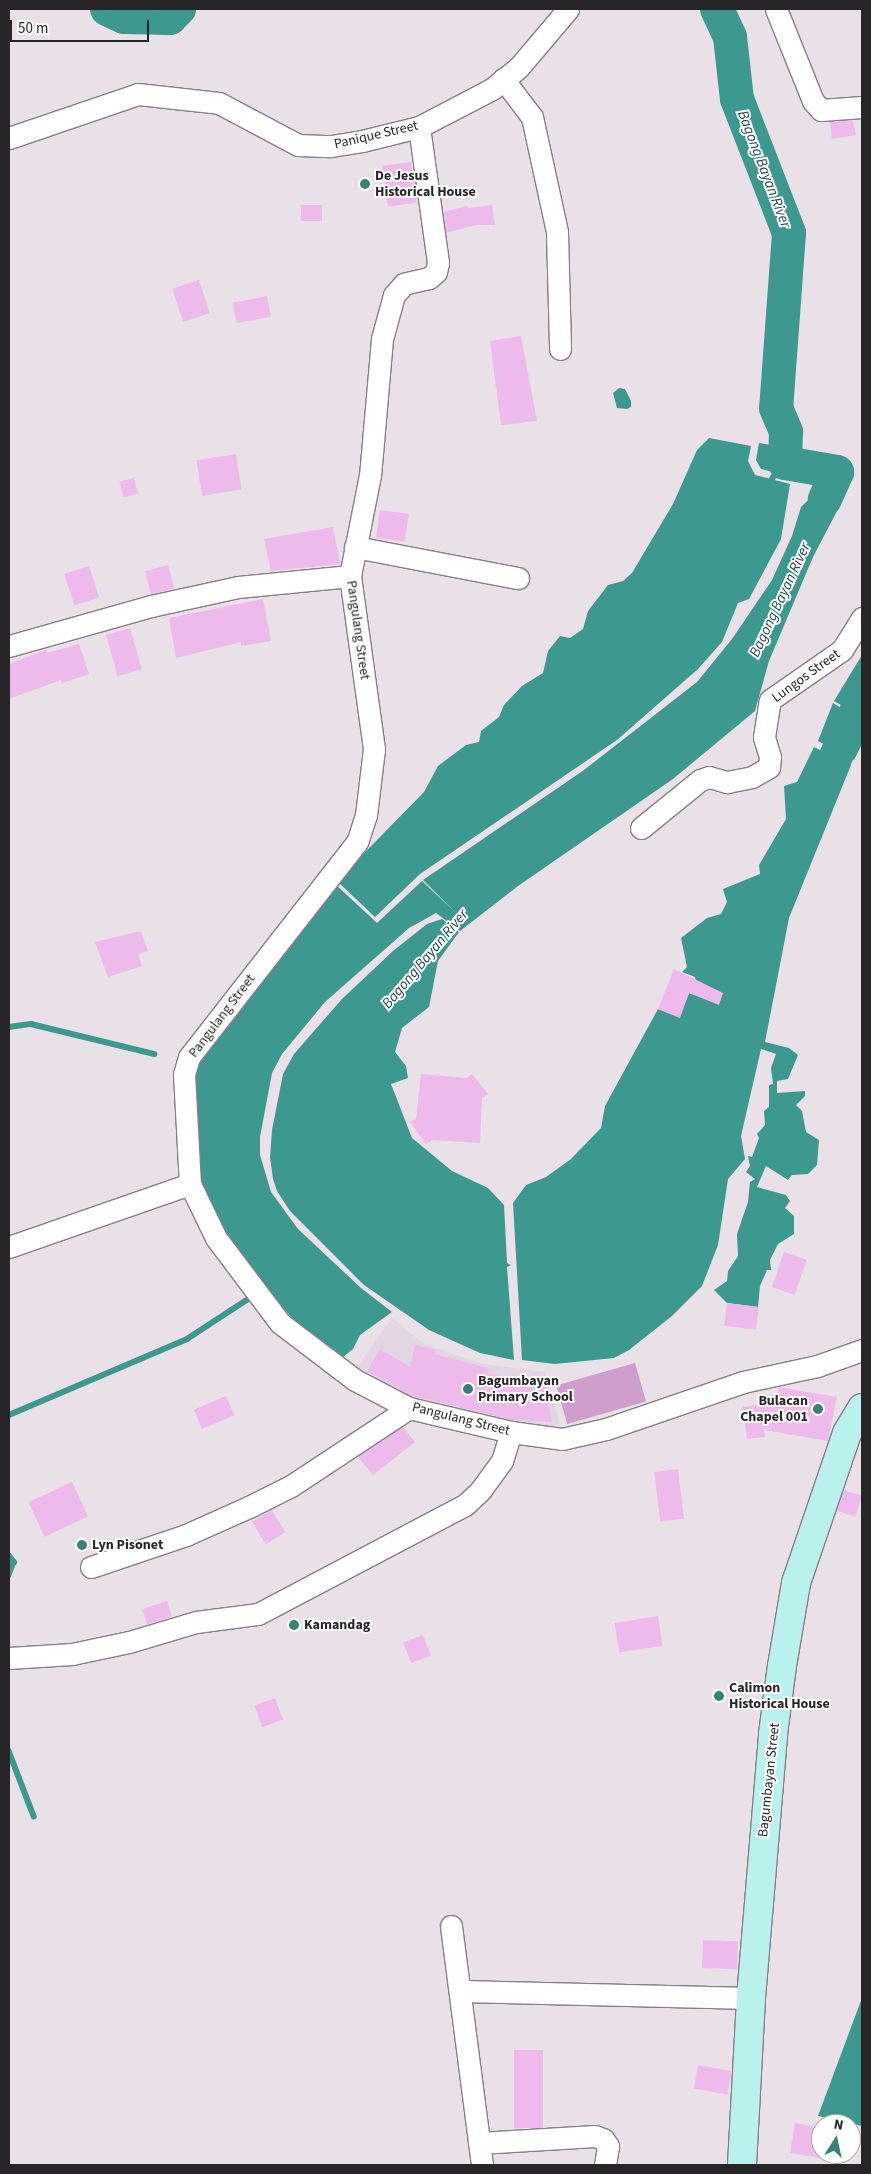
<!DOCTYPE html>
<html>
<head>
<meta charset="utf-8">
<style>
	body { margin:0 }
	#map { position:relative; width:871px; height:2174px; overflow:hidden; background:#e9e0e8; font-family:"Source Sans 3",sans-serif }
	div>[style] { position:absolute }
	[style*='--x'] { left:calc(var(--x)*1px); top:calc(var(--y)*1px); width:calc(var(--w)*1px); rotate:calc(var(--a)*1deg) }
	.built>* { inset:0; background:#e4d5e3 }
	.green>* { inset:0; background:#cf9ecd; transform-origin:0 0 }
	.water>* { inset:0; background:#3d988f }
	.stream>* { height:5.5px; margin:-2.75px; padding:0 2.75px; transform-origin:2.75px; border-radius:2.75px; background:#3d988f }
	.river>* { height:34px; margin:-17px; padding:0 17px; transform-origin:17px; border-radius:17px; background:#3d988f }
	.building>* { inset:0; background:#edbaeb; transform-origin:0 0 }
	.roads { filter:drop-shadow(1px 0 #877f87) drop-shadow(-1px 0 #877f87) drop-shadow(0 1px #877f87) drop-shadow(0 -1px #877f87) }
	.minor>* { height:21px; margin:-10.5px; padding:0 10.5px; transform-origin:10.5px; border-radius:10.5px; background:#fff }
	.major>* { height:28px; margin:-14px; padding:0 14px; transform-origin:14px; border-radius:14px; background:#b9f2ec }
	.dots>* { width:14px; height:14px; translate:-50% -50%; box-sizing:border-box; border:2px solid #fff; border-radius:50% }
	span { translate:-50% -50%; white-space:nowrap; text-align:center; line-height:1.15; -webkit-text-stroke:4px #fff; paint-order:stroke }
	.street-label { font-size:14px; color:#282528 }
	.poi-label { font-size:14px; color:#282528; font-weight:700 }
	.left { translate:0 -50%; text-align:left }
	.right { translate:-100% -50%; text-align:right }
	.water-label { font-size:15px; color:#1e4743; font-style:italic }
	.frame { position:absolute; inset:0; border:10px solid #282528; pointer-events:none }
	.north { position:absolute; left:811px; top:2114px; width:50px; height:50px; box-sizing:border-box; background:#fff; border:1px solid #a9a8a9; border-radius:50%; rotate:10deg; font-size:14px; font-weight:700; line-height:20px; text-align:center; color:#282528 }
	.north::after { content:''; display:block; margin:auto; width:18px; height:22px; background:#398079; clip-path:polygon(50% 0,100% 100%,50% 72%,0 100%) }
	.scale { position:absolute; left:10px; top:20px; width:139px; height:22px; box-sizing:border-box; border:2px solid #282528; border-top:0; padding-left:6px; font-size:15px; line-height:18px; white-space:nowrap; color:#282528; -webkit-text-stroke:4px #fff; paint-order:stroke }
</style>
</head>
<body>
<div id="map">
	<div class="built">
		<i style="clip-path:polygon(392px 1318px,424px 1344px,483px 1364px,545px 1372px,562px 1432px,418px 1405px,353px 1372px)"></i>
	</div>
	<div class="green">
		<i style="left:635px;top:1363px;width:40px;height:82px;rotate:74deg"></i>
	</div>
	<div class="water">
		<i style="clip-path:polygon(619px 388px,625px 389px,631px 401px,631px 407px,627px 409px,617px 408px,613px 393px)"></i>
		<i style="clip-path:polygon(709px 438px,751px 446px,748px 461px,755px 475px,790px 484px,781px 539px,749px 599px,738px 603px,722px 642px,698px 669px,617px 740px,420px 874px,375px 917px,337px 881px,424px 792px,438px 766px,466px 745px,479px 742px,481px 731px,499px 717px,504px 705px,522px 686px,543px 673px,548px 651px,560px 636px,570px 638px,583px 629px,588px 611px,608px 585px,623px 581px,632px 573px,673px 504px,697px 450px)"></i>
		<i style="clip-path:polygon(759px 443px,796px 449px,801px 468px,791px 476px,761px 469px,756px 460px)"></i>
		<i style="clip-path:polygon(829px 459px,842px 467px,833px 495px,837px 511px,813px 557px,769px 661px,755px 711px,673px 779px,518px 886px,460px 931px,436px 913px,409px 928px,325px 1002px,282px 1054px,272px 1073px,260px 1137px,260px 1155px,271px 1192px,298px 1229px,361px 1288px,392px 1312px,360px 1335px,353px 1349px,336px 1363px,280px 1305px,218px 1228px,194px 1160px,188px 1063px,334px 883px,377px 923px,422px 881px,455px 912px,423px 880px,584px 770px,697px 682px,732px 639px,772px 580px,792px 536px,801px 507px,829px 480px,821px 470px)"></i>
		<i style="clip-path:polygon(862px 655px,862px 717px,834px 701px)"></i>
		<i style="clip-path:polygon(833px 703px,862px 721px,862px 744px,854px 760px,818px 741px)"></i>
		<i style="clip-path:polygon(814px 747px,851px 765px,789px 918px,765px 1042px,789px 1048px,798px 1055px,788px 1079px,777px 1081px,777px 1093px,805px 1091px,805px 1096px,796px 1105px,802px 1111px,806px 1132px,819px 1140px,817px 1165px,808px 1174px,792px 1175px,788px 1180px,766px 1166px,757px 1187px,786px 1195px,790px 1201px,785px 1208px,794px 1216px,794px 1234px,778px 1244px,770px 1260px,771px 1270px,767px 1270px,760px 1286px,758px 1307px,727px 1303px,714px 1290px,727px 1281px,728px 1271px,738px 1256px,737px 1234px,748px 1202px,750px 1182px,755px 1179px,746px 1172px,750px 1166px,748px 1156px,752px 1157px,759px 1138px,757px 1134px,765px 1125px,764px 1111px,769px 1107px,769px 1085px,773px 1084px,771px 1068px,776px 1054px,761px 1049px,741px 1136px,745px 1159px,728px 1179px,718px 1245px,702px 1286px,672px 1316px,629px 1350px,614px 1358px,555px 1364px,522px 1360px,513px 1203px,526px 1185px,546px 1177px,571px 1159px,601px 1128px,605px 1106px,658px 1009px,679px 1017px,689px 993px,698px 996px,695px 977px,682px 972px,687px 967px,681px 938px,707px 918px,721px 914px,727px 902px,723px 889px,760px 874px,759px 865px,786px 819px,784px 786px,797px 782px)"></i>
		<i style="clip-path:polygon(442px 919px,459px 932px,438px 961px,429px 1007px,402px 1028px,395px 1052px,406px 1066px,408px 1078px,391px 1084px,412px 1138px,452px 1171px,488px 1188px,504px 1205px,507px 1263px,511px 1265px,507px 1267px,514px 1360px,480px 1353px,429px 1330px,364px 1285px,290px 1211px,277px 1191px,273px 1179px,270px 1157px,272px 1130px,283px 1074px,294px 1054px,342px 999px,393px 951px,427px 924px)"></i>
		<i style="clip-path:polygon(862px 1998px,862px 2126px,818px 2116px)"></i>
	</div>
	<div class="stream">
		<i style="--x:772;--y:479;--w:13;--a:-58"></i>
		<i style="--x:9;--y:1027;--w:22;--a:-8"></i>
		<i style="--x:31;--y:1024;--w:127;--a:13.7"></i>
		<i style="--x:9;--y:1415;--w:194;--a:-23.1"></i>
		<i style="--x:187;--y:1339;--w:79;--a:-33.1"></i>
		<i style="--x:9;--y:1555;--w:9;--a:54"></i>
		<i style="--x:14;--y:1562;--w:14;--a:111"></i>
		<i style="--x:9;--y:1751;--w:70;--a:69"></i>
	</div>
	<div class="river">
		<i style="--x:107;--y:9;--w:19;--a:25"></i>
		<i style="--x:124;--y:17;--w:46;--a:1.2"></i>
		<i style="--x:170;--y:18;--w:13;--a:-45"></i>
		<i style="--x:717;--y:9;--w:31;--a:65"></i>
		<i style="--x:730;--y:37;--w:62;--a:83.6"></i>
		<i style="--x:737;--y:99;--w:144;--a:68.8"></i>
		<i style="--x:789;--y:233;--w:175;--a:94.2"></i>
		<i style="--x:776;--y:408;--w:26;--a:67"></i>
		<i style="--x:786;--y:432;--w:31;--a:92"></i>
		<i style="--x:785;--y:463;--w:53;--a:9.8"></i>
		<i style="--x:837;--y:472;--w:30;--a:114"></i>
		<i style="--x:816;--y:800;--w:111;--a:-65.5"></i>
	</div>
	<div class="building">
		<i style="clip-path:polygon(853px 120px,856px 135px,832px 139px,830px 122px)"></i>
		<i style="left:411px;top:162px;width:41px;height:29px;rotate:82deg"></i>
		<i style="left:301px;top:205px;width:21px;height:16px"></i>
		<i style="clip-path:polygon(492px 205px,495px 225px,476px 225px,446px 233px,444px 212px,467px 206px,468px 208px)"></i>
		<i style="left:199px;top:280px;width:35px;height:28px;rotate:72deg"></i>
		<i style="left:267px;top:296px;width:21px;height:35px;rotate:79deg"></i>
		<i style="clip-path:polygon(521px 336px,537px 421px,501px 425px,490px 341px)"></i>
		<i style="left:236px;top:454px;width:36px;height:40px;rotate:81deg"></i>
		<i style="left:134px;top:478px;width:16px;height:15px;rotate:76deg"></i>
		<i style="left:380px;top:510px;width:29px;height:28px;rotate:8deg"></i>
		<i style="clip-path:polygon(333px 527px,340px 564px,271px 571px,264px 539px)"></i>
		<i style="left:168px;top:565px;width:24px;height:24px;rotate:75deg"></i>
		<i style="left:89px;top:566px;width:33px;height:26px;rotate:72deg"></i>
		<i style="clip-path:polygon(263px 599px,271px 641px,241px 646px,241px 642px,176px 658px,169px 618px)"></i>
		<i style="left:130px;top:628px;width:43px;height:25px;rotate:74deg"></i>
		<i style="clip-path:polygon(79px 644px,89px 674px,62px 683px,61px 680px,9px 699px,9px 664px,46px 650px,47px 653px)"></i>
		<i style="clip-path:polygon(141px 931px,148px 951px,138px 954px,142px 966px,108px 977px,95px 942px)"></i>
		<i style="clip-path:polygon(674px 969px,723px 993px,719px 1005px,689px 993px,680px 1018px,658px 1009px)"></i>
		<i style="clip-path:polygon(421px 1074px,466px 1078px,472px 1074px,488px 1094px,482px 1098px,480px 1143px,432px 1140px,426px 1144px,410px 1122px,416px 1119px)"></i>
		<i style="left:784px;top:1252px;width:24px;height:37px;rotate:19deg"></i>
		<i style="left:727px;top:1303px;width:32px;height:23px;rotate:7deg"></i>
		<i style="clip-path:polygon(415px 1345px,436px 1350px,435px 1354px,488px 1368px,487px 1374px,527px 1380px,544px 1376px,552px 1422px,513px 1420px,413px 1396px,367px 1371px,380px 1349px,410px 1367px)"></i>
		<i style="clip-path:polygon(779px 1387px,837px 1397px,828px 1441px,764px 1430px,765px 1437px,747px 1439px,743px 1407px,776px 1402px)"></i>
		<i style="left:226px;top:1396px;width:21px;height:35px;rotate:67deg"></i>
		<i style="clip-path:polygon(403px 1427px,415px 1442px,373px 1475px,358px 1457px)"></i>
		<i style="left:678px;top:1469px;width:50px;height:24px;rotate:83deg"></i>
		<i style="left:72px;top:1482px;width:38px;height:48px;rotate:65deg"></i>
		<i style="left:844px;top:1490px;width:19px;height:22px;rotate:18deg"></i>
		<i style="left:272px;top:1510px;width:26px;height:23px;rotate:59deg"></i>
		<i style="left:167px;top:1601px;width:16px;height:26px;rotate:72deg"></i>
		<i style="left:658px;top:1616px;width:30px;height:44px;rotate:81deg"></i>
		<i style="left:423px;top:1635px;width:22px;height:21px;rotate:69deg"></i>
		<i style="left:275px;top:1698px;width:23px;height:22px;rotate:70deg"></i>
		<i style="left:703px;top:1940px;width:35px;height:28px;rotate:2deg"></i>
		<i style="left:514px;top:2050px;width:29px;height:78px"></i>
		<i style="left:698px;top:2065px;width:34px;height:24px;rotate:10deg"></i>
		<i style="clip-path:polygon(795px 2123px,821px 2128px,821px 2158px,790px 2153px)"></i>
	</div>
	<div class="roads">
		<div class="minor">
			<i style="--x:776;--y:9;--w:99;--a:68.1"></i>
			<i style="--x:813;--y:101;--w:12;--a:48"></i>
			<i style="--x:821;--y:110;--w:41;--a:-4.2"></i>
			<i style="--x:503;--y:79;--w:48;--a:52.7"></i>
			<i style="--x:532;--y:117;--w:118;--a:77.7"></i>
			<i style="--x:557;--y:232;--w:117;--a:88.5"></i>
			<i style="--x:419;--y:127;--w:137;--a:82"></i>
			<i style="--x:438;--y:263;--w:9;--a:103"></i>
			<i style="--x:436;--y:272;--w:9;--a:139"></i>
			<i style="--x:429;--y:278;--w:26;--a:167"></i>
			<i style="--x:404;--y:284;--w:15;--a:132"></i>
			<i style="--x:394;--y:295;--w:46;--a:105.3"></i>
			<i style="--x:382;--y:339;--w:137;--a:95"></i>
			<i style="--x:370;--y:475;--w:103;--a:101.2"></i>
			<i style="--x:350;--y:576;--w:175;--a:82.1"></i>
			<i style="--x:374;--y:749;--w:66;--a:96.9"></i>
			<i style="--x:366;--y:815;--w:28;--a:108"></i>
			<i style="--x:357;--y:842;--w:273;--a:128"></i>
			<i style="--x:189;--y:1057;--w:18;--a:106"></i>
			<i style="--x:184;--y:1074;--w:110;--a:86.9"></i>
			<i style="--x:190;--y:1184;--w:60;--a:64.3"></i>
			<i style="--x:216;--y:1238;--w:106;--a:53"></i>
			<i style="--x:280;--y:1323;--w:94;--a:37.2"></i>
			<i style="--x:355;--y:1380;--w:61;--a:27.4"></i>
			<i style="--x:409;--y:1408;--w:105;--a:13.2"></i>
			<i style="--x:511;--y:1432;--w:51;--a:7.8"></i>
			<i style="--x:562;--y:1439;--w:45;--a:-12.8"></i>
			<i style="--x:606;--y:1429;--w:145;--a:-18.9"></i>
			<i style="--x:743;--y:1382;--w:76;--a:-12.2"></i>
			<i style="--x:817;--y:1366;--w:48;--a:-19.6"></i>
			<i style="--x:9;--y:138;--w:136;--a:-18.8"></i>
			<i style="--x:138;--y:94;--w:81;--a:6.3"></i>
			<i style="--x:219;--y:103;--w:89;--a:28"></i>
			<i style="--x:298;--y:145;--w:33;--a:2"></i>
			<i style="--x:331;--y:146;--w:31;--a:-9"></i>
			<i style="--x:362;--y:141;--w:59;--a:-13.8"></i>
			<i style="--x:419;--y:127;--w:82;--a:-27.5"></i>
			<i style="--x:492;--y:89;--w:35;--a:-39"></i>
			<i style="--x:519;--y:67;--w:76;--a:-49.8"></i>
			<i style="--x:355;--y:547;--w:166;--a:10.8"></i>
			<i style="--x:9;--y:646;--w:148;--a:-15.7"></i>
			<i style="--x:151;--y:606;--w:89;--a:-12.3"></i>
			<i style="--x:238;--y:587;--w:113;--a:-5.6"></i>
			<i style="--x:641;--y:828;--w:76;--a:-39.1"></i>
			<i style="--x:700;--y:780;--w:9;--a:-18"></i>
			<i style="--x:709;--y:777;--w:19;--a:16"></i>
			<i style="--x:727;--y:782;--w:25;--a:-11"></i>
			<i style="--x:752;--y:777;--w:20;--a:-30"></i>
			<i style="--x:769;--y:767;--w:10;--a:-84"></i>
			<i style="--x:770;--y:757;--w:21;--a:-107"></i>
			<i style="--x:764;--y:737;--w:37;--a:-81"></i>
			<i style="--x:770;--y:700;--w:88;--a:-34.8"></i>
			<i style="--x:842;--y:650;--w:38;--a:-58"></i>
			<i style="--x:9;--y:1247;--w:192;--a:-19.2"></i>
			<i style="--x:91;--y:1567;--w:100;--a:-18.6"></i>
			<i style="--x:186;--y:1535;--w:69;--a:-24"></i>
			<i style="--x:249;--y:1507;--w:47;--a:-26.6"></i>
			<i style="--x:291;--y:1486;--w:141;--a:-33.5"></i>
			<i style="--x:9;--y:1658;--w:63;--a:-3.6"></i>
			<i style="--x:72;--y:1654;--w:58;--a:-11.9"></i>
			<i style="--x:129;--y:1642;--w:70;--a:-16.6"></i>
			<i style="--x:196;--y:1622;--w:63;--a:-7.4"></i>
			<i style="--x:258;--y:1614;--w:234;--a:-27.8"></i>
			<i style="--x:465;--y:1505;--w:21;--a:-43"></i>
			<i style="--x:480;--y:1491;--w:37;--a:-54"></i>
			<i style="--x:502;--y:1461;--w:30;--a:-73"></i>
			<i style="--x:451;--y:1926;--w:241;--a:82.6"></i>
			<i style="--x:462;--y:1991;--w:289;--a:1.4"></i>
			<i style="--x:479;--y:2143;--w:116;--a:-3.5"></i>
			<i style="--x:595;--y:2136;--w:9;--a:21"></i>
			<i style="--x:603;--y:2139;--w:9;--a:54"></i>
			<i style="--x:608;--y:2146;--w:19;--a:99"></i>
		</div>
		<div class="major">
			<i style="--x:742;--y:2165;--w:167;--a:-86.9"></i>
			<i style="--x:751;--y:1998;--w:265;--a:-85.2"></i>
			<i style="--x:773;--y:1734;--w:69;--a:-82.5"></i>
			<i style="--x:782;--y:1666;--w:84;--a:-80.4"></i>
			<i style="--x:796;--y:1583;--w:158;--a:-71.2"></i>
			<i style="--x:847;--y:1433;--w:29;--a:-59"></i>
		</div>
	</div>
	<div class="dots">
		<i style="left:365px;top:184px;background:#398079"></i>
		<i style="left:468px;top:1389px;background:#398079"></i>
		<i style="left:818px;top:1409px;background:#398079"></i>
		<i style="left:82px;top:1545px;background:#398079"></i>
		<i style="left:294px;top:1625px;background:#398079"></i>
		<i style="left:719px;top:1696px;background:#398079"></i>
	</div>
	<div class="street-label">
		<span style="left:376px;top:135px;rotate:-13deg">Panique Street</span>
		<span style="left:358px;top:630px;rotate:82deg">Pangulang Street</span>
		<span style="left:806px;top:676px;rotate:-36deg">Lungos Street</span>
		<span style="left:222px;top:1016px;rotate:-53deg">Pangulang Street</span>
		<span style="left:461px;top:1419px;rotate:14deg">Pangulang Street</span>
		<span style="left:769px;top:1780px;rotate:-84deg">Bagumbayan Street</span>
	</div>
	<div class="poi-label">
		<span class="left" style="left:375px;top:184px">De Jesus<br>Historical House</span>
		<span class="left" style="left:478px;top:1389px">Bagumbayan<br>Primary School</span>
		<span class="right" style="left:808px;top:1409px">Bulacan<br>Chapel 001</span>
		<span class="left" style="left:92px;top:1545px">Lyn Pisonet</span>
		<span class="left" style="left:304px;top:1625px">Kamandag</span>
		<span class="left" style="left:729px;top:1696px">Calimon<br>Historical House</span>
	</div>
	<div class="water-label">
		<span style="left:764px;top:169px;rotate:69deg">Bagong Bayan River</span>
		<span style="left:780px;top:600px;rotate:-65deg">Bagong Bayan River</span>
		<span style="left:425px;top:959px;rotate:-50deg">Bagong Bayan River</span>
	</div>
	<div class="frame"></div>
	<div class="north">N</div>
	<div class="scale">50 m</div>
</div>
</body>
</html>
